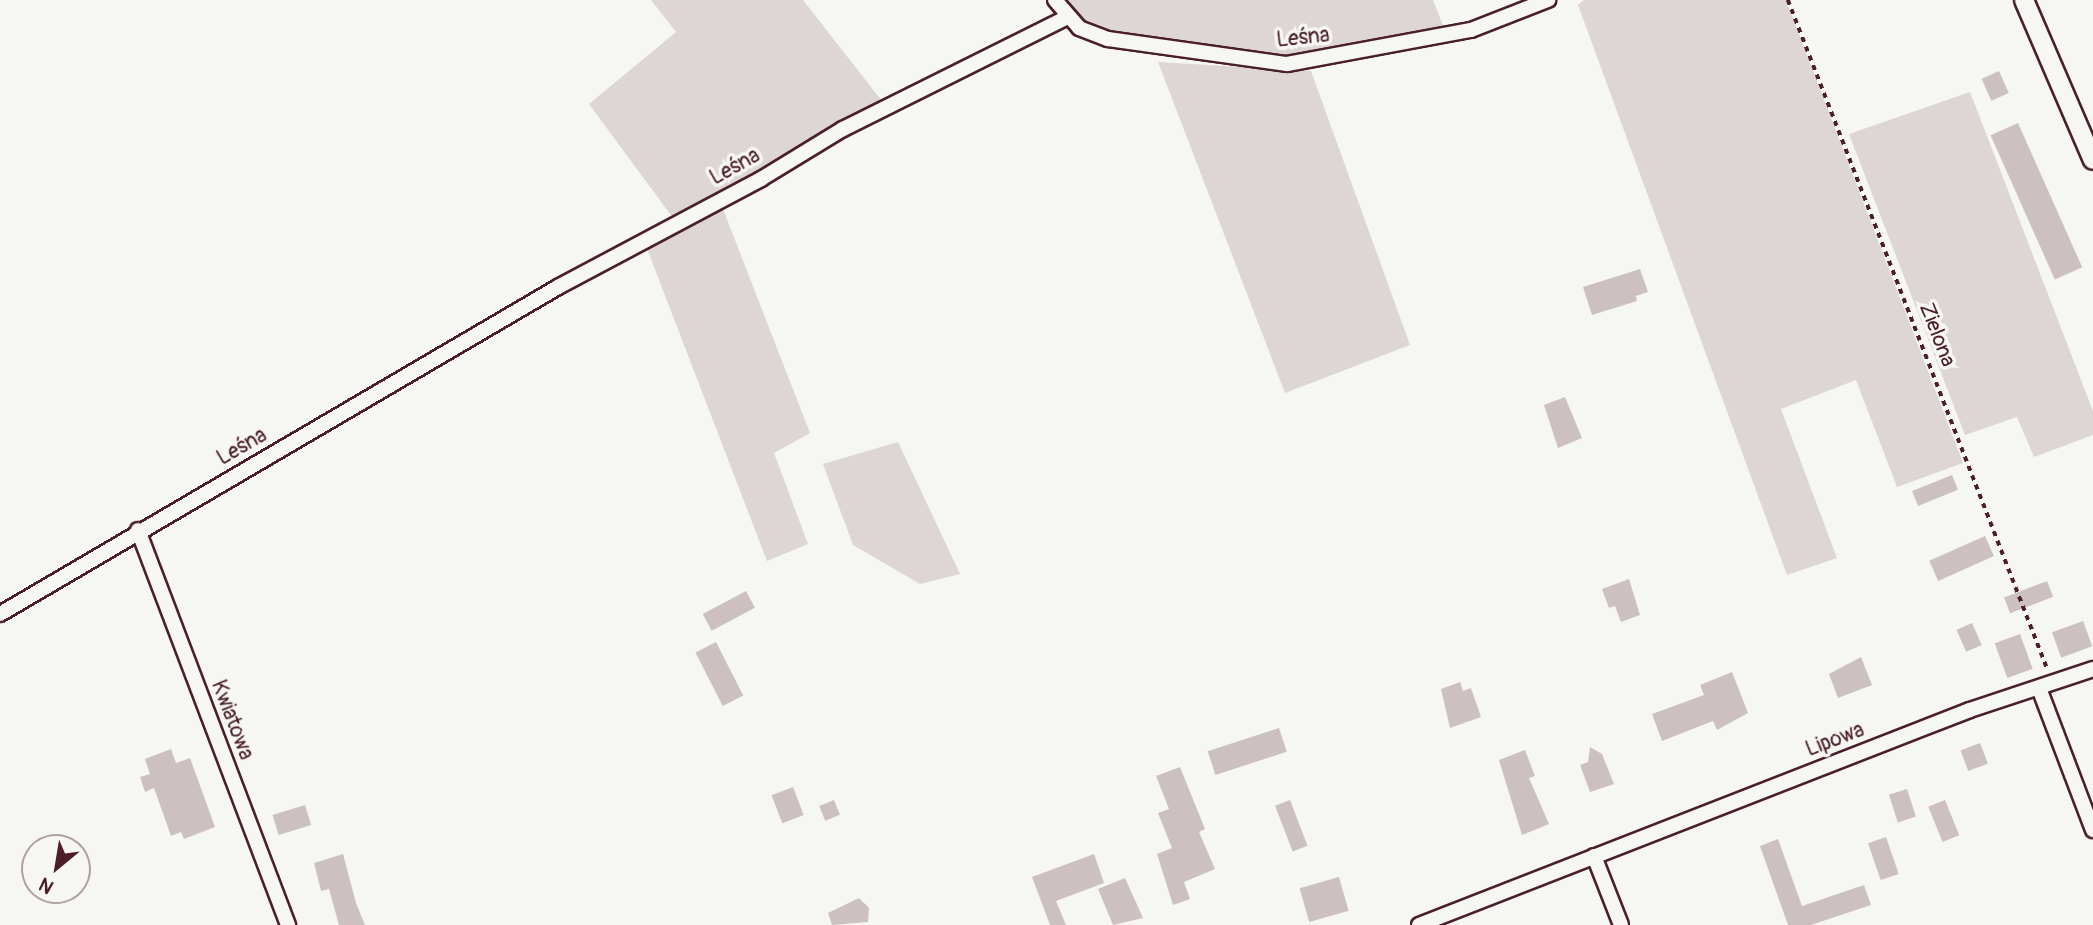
<!DOCTYPE html>
<html>
<head>
<meta charset="utf-8">
<style>
	body { margin:0 }
	#map { position:relative; width:2093px; height:925px; overflow:hidden; background:#f6f6f2; font-family:Pangolin,sans-serif }
	div>[style] { position:absolute }
	[style*='--x'] { left:calc(var(--x)*1px); top:calc(var(--y)*1px); width:calc(var(--w)*1px); rotate:calc(var(--a)*1deg) }
	.green>* { inset:0; background:#ddd6d5 }
	.building>* { inset:0; background:#ccc1c0; transform-origin:0 0 }
	.path>* { height:3.5px; margin-top:-1.75px; transform-origin:0; background:repeating-linear-gradient(90deg,#4a1f2b 0 5px,transparent 0 10px) }
	.roads { filter:drop-shadow(2px 0 #4a1f2b) drop-shadow(-2px 0 #4a1f2b) drop-shadow(0 2px #4a1f2b) drop-shadow(0 -2px #4a1f2b) }
	.minor>* { height:14px; margin:-7px; padding:0 7px; transform-origin:7px; border-radius:7px; background:#f6f6f2 }
	.tertiary>* { height:18px; margin:-9px; padding:0 9px; transform-origin:9px; border-radius:9px; background:#f6f6f2 }
	span { translate:-50% -50%; white-space:nowrap; text-align:center; line-height:1.15; -webkit-text-stroke:7px #f6f6f2; paint-order:stroke }
	.street-label { font-size:21px; color:#4a1f2b }
	.north { position:absolute; left:21px; top:834px; width:70px; height:70px; box-sizing:border-box; background:#f6f6f2; border:2px solid #b1a0a2; border-radius:50%; rotate:210deg; font-size:19px; font-weight:700; line-height:28px; text-align:center; color:#4a1f2b }
	.north::after { content:''; display:block; margin:auto; width:24px; height:32px; background:#4a1f2b; clip-path:polygon(50% 0,100% 100%,50% 72%,0 100%) }
</style>
</head>
<body>
<div id="map">
	<div class="green">
		<i style="clip-path:polygon(651px 0,803px 0,882px 101px,673px 218px,589px 104px,676px 32px)"></i>
		<i style="clip-path:polygon(1066px 0,1433px 0,1444px 28px,1302px 58px,1101px 30px,1069px 10px)"></i>
		<i style="clip-path:polygon(1584px 0,1786px 0,1963px 463px,1897px 487px,1856px 380px,1781px 409px,1837px 558px,1787px 575px,1578px 5px)"></i>
		<i style="clip-path:polygon(1158px 62px,1311px 71px,1410px 345px,1285px 393px)"></i>
		<i style="clip-path:polygon(1970px 92px,2093px 411px,2093px 435px,2034px 457px,2017px 417px,1965px 435px,1849px 134px)"></i>
		<i style="clip-path:polygon(721px 204px,810px 433px,774px 453px,808px 544px,767px 561px,646px 246px)"></i>
		<i style="clip-path:polygon(898px 442px,960px 574px,920px 584px,853px 545px,823px 464px)"></i>
	</div>
	<div class="building">
		<i style="left:1999px;top:71px;width:24px;height:19px;rotate:66deg"></i>
		<i style="left:2018px;top:123px;width:158px;height:30px;rotate:66deg"></i>
		<i style="clip-path:polygon(1640px 269px,1648px 292px,1636px 296px,1637px 301px,1592px 315px,1583px 287px)"></i>
		<i style="clip-path:polygon(1565px 397px,1582px 438px,1558px 448px,1544px 405px)"></i>
		<i style="left:1952px;top:475px;width:16px;height:43px;rotate:68deg"></i>
		<i style="left:1985px;top:536px;width:22px;height:61px;rotate:66deg"></i>
		<i style="clip-path:polygon(1629px 579px,1640px 615px,1621px 622px,1615px 606px,1609px 608px,1602px 589px)"></i>
		<i style="left:2047px;top:581px;width:17px;height:46px;rotate:69deg"></i>
		<i style="left:746px;top:591px;width:19px;height:49px;rotate:62deg"></i>
		<i style="left:2083px;top:621px;width:27px;height:33px;rotate:70deg"></i>
		<i style="left:1972px;top:623px;width:24px;height:17px;rotate:66deg"></i>
		<i style="left:2020px;top:634px;width:37px;height:27px;rotate:70deg"></i>
		<i style="left:716px;top:642px;width:60px;height:23px;rotate:63deg"></i>
		<i style="clip-path:polygon(1861px 657px,1872px 685px,1838px 698px,1829px 674px)"></i>
		<i style="clip-path:polygon(1732px 672px,1748px 713px,1717px 730px,1713px 721px,1662px 741px,1652px 714px,1704px 695px,1700px 685px)"></i>
		<i style="clip-path:polygon(1460px 682px,1463px 691px,1471px 688px,1481px 717px,1450px 728px,1441px 689px)"></i>
		<i style="left:1279px;top:728px;width:25px;height:75px;rotate:72deg"></i>
		<i style="left:1980px;top:743px;width:22px;height:21px;rotate:69deg"></i>
		<i style="clip-path:polygon(1590px 747px,1602px 754px,1614px 784px,1590px 792px,1580px 765px,1588px 762px)"></i>
		<i style="clip-path:polygon(171px 749px,176px 763px,190px 758px,215px 827px,184px 839px,181px 832px,171px 836px,154px 788px,145px 792px,140px 777px,150px 774px,145px 759px)"></i>
		<i style="clip-path:polygon(1525px 750px,1535px 776px,1529px 778px,1549px 824px,1522px 835px,1499px 760px)"></i>
		<i style="clip-path:polygon(1180px 767px,1205px 829px,1199px 832px,1215px 869px,1184px 882px,1190px 899px,1173px 905px,1157px 854px,1172px 848px,1158px 813px,1169px 809px,1156px 776px)"></i>
		<i style="left:793px;top:787px;width:30px;height:23px;rotate:69deg"></i>
		<i style="left:1907px;top:789px;width:29px;height:19px;rotate:72deg"></i>
		<i style="left:834px;top:800px;width:16px;height:16px;rotate:68deg"></i>
		<i style="left:1290px;top:800px;width:49px;height:16px;rotate:69deg"></i>
		<i style="left:1945px;top:800px;width:38px;height:18px;rotate:68deg"></i>
		<i style="left:305px;top:805px;width:21px;height:34px;rotate:73deg"></i>
		<i style="left:1886px;top:837px;width:39px;height:19px;rotate:71deg"></i>
		<i style="clip-path:polygon(1778px 839px,1802px 906px,1864px 885px,1871px 905px,1811px 925px,1788px 925px,1760px 846px)"></i>
		<i style="clip-path:polygon(343px 854px,356px 903px,365px 925px,339px 925px,329px 889px,321px 891px,314px 863px)"></i>
		<i style="clip-path:polygon(1094px 854px,1104px 883px,1056px 901px,1066px 925px,1050px 925px,1032px 877px)"></i>
		<i style="left:1339px;top:877px;width:35px;height:41px;rotate:74deg"></i>
		<i style="clip-path:polygon(1125px 878px,1143px 918px,1113px 925px,1098px 889px)"></i>
		<i style="clip-path:polygon(859px 898px,869px 908px,868px 922px,832px 925px,828px 913px)"></i>
	</div>
	<div class="path">
		<i style="--x:1788;--y:0;--w:716;--a:68.81"></i>
	</div>
	<div class="roads">
		<div class="minor">
			<i style="--x:1055;--y:0;--w:37;--a:49"></i>
			<i style="--x:1079;--y:28;--w:31;--a:21"></i>
			<i style="--x:1108;--y:39;--w:181;--a:8"></i>
			<i style="--x:1287;--y:64;--w:187;--a:-10.5"></i>
			<i style="--x:1471;--y:30;--w:83;--a:-21.3"></i>
			<i style="--x:138;--y:530;--w:423;--a:69.2"></i>
			<i style="--x:0;--y:614;--w:647;--a:-30.37"></i>
			<i style="--x:558;--y:287;--w:230;--a:-28"></i>
			<i style="--x:761;--y:179;--w:96;--a:-31.4"></i>
			<i style="--x:843;--y:129;--w:249;--a:-26.5"></i>
			<i style="--x:2039;--y:688;--w:152;--a:69.2"></i>
			<i style="--x:1594;--y:856;--w:74;--a:68.6"></i>
			<i style="--x:1419;--y:925;--w:591;--a:-21.32"></i>
			<i style="--x:1970;--y:710;--w:130;--a:-18.4"></i>
		</div>
		<div class="tertiary">
			<i style="--x:2024;--y:0;--w:174;--a:66.7"></i>
		</div>
	</div>
	<div class="street-label">
		<span style="left:1303px;top:38px;rotate:-6deg">Leśna</span>
		<span style="left:735px;top:167px;rotate:-29deg">Leśna</span>
		<span style="left:1937px;top:335px;rotate:69deg">Zielona</span>
		<span style="left:242px;top:447px;rotate:-30deg">Leśna</span>
		<span style="left:232px;top:720px;rotate:69deg">Kwiatowa</span>
		<span style="left:1835px;top:740px;rotate:-21deg">Lipowa</span>
	</div>
	<div class="north">N</div>
</div>
</body>
</html>
